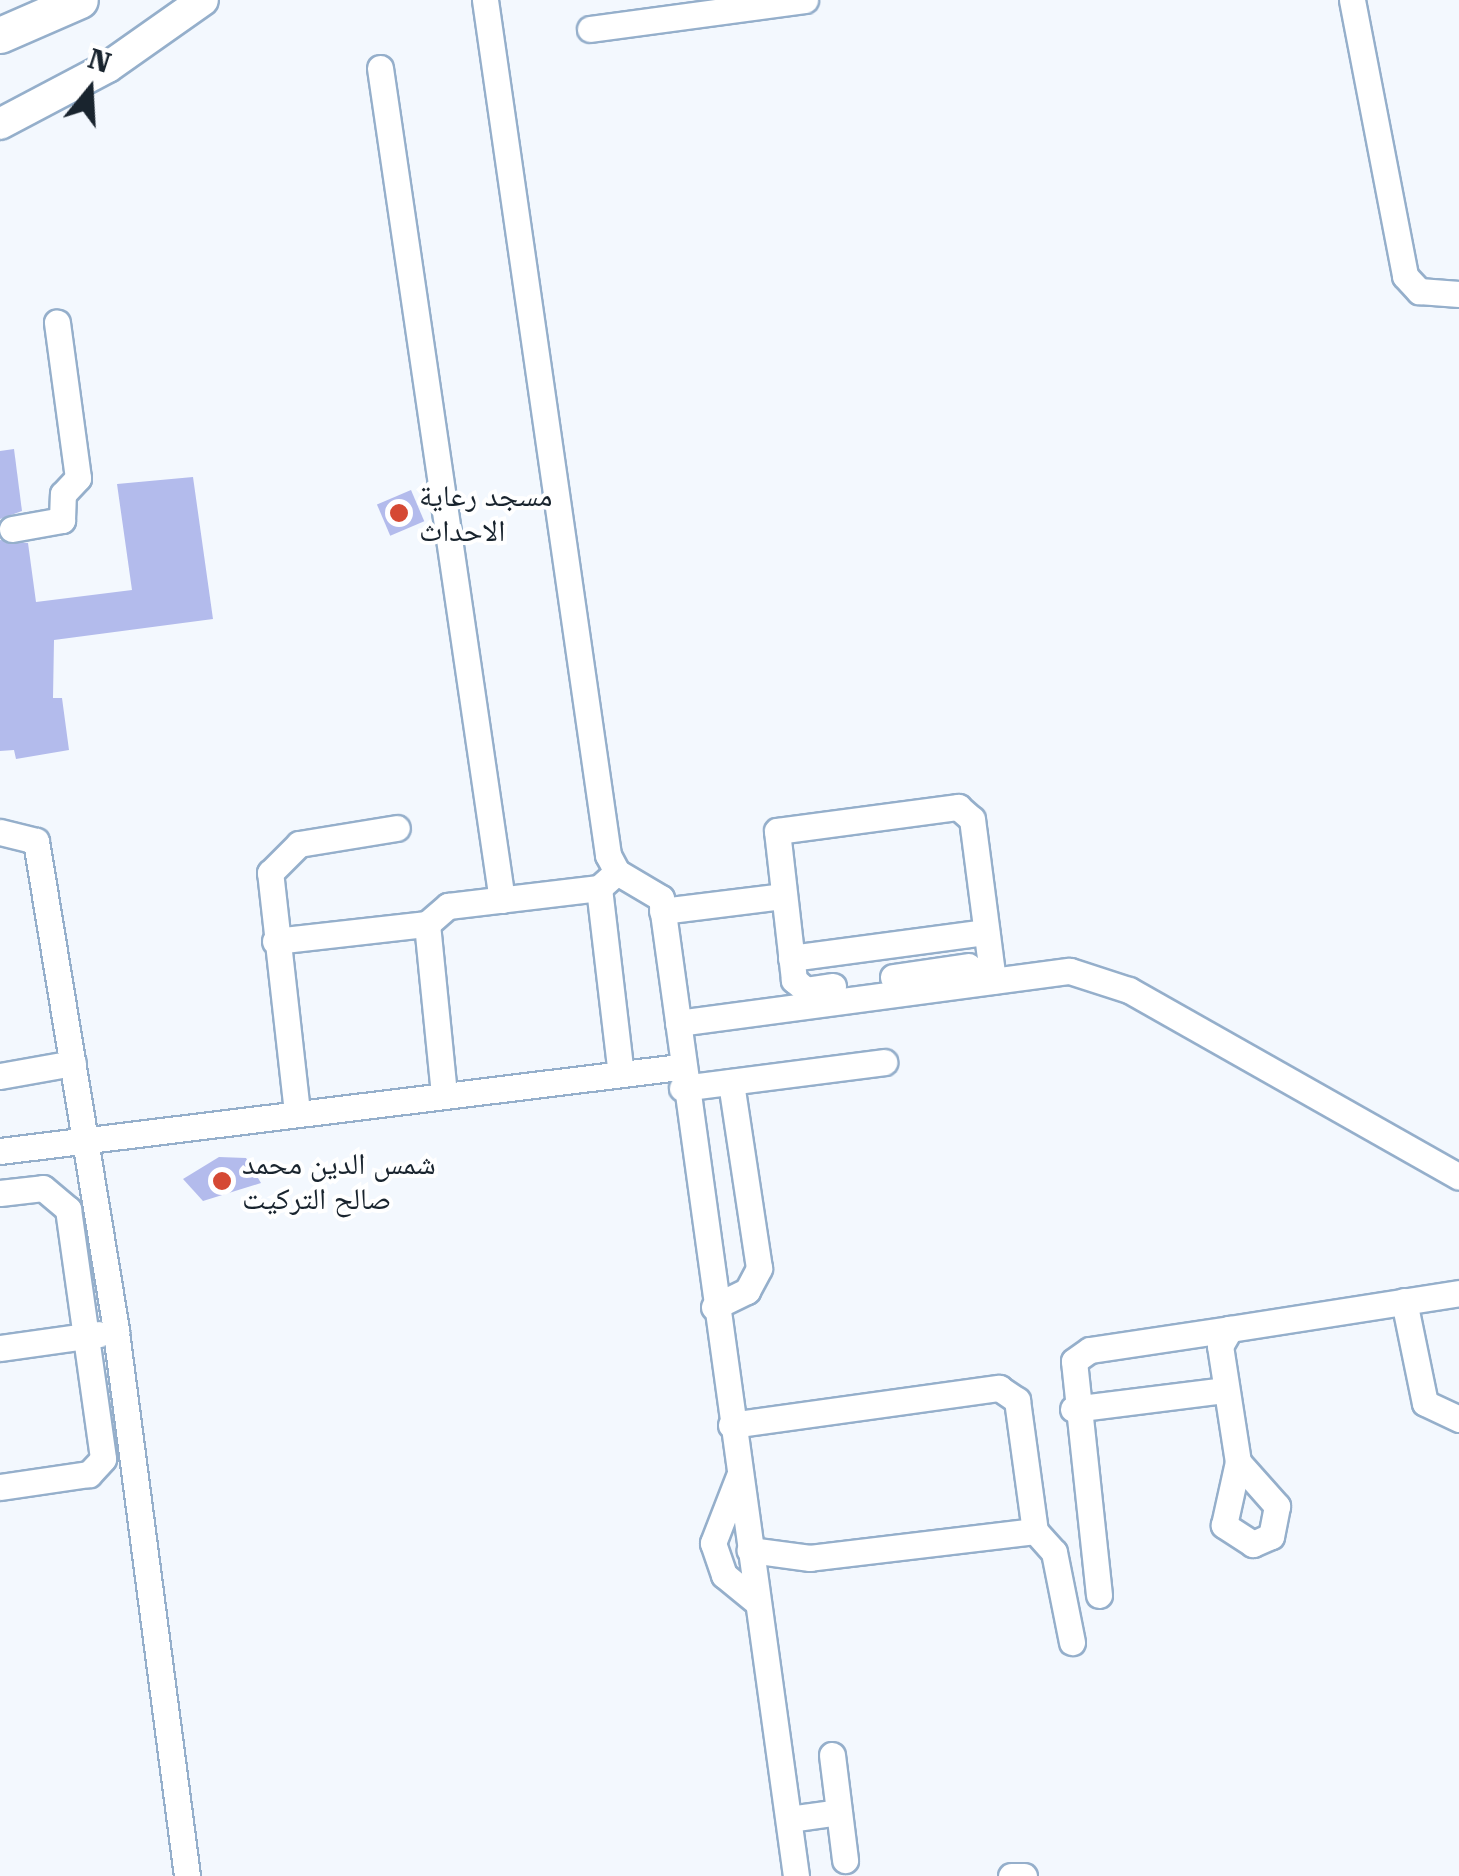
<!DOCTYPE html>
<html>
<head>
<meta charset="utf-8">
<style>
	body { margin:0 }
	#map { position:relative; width:1459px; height:1876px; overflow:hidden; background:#f3f8fe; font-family:"Roboto Serif","Noto Naskh Arabic",serif }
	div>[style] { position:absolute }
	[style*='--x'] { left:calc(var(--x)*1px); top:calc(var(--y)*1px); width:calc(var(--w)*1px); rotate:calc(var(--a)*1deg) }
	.building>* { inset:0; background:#b3bbec; transform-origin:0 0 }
	.roads { filter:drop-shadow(2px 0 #95afcb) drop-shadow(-2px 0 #95afcb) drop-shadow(0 2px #95afcb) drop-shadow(0 -2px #95afcb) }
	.minor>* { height:25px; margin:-12.5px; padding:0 12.5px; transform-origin:12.5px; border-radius:12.5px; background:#fff }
	.major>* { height:30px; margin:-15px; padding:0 15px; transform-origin:15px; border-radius:15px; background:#fff }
	.highway>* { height:35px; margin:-17.5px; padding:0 17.5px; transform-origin:17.5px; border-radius:17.5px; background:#fff }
	.dots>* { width:28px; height:28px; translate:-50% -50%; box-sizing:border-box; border:5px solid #fff; border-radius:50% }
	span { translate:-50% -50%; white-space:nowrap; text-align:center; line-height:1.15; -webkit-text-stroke:8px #fff; paint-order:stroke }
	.poi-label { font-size:30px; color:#19242e }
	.left { translate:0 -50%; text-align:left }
	.north { position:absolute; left:40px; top:40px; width:100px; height:100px; -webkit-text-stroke:8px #fff; paint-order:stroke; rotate:18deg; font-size:28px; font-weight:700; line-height:40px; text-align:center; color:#19242e }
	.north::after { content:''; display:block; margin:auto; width:35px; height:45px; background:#19242e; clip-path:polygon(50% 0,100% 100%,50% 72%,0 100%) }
</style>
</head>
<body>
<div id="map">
	<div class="building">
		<i style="clip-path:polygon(14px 449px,22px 511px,0 519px,0 451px)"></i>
		<i style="clip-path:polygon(193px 477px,213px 619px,54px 640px,53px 698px,62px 698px,69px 750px,16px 759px,14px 750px,0 751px,0 540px,28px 543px,36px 602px,132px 590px,117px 484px)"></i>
		<i style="left:411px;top:490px;width:34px;height:37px;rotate:67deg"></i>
		<i style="clip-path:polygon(219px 1157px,246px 1158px,261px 1183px,203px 1201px,183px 1179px)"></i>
	</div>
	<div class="roads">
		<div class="minor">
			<i style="--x:485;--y:0;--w:864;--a:81.81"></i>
			<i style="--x:608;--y:855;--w:19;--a:62"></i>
			<i style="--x:617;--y:872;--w:51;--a:30.6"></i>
			<i style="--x:661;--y:898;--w:987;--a:82.14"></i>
			<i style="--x:1352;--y:0;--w:281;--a:79.1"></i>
			<i style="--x:1405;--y:276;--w:21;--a:47"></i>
			<i style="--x:1419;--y:291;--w:40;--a:4.3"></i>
			<i style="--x:590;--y:29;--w:217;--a:-7.7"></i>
			<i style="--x:380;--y:68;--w:841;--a:81.66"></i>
			<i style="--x:12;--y:529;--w:51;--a:-10.2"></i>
			<i style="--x:62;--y:520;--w:26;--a:-88"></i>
			<i style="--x:63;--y:494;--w:22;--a:-47"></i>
			<i style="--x:78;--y:478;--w:157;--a:-97.7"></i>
			<i style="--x:0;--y:832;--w:37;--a:14"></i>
			<i style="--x:36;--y:841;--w:497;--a:80.7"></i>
			<i style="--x:116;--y:1332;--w:549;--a:82.56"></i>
			<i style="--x:599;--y:888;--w:187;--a:83.3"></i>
			<i style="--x:662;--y:911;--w:121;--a:-7.1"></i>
			<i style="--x:427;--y:924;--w:172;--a:84.3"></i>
			<i style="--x:275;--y:941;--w:153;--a:-6.4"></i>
			<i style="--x:427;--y:924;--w:28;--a:-41"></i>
			<i style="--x:448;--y:906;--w:152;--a:-6.8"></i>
			<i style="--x:599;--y:888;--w:24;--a:-42"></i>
			<i style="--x:791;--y:958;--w:197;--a:-7.6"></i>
			<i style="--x:893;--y:977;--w:76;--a:-8.3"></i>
			<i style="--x:833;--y:986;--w:27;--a:172"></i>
			<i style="--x:806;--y:990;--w:16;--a:-140"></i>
			<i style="--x:794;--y:980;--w:150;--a:-96.5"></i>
			<i style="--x:777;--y:831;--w:183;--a:-7.6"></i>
			<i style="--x:958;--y:807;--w:18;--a:41"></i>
			<i style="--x:972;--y:819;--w:163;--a:82.6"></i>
			<i style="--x:678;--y:1023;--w:395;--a:-7.6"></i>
			<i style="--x:1070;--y:971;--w:62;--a:17.9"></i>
			<i style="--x:1129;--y:990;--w:379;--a:29.5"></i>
			<i style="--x:0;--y:1076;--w:74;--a:-10.1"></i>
			<i style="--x:682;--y:1088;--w:204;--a:-7.3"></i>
			<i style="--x:297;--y:1112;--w:241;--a:-96.4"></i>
			<i style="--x:270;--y:873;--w:41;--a:-45"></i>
			<i style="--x:299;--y:844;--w:99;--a:-9.3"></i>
			<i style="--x:0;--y:1151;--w:684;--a:-7.05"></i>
			<i style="--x:0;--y:1193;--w:43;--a:-6.6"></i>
			<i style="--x:43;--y:1188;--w:33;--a:40"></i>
			<i style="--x:68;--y:1209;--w:252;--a:82"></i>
			<i style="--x:103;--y:1459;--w:21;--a:133"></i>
			<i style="--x:89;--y:1474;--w:90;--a:171.7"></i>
			<i style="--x:1404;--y:1301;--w:104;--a:78.4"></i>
			<i style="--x:1425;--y:1403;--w:38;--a:25"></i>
			<i style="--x:714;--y:1307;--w:37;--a:-26"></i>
			<i style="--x:747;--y:1291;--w:26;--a:-62"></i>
			<i style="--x:759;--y:1268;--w:188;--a:-98.6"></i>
			<i style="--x:0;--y:1348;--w:100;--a:-8"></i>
			<i style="--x:1073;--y:1409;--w:154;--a:-7.1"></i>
			<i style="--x:731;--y:1425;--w:271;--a:-7.9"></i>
			<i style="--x:999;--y:1388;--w:22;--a:34"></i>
			<i style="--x:1017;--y:1400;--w:132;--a:82.2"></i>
			<i style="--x:1035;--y:1531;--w:227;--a:173.2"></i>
			<i style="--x:810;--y:1558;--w:61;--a:-172.4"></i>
			<i style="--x:1238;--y:1462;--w:59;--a:48.4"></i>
			<i style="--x:1277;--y:1506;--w:31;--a:101"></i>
			<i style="--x:1271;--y:1536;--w:20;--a:156"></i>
			<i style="--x:1253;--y:1544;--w:35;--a:-147"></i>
			<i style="--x:1224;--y:1525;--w:65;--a:-77.5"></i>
			<i style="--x:1238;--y:1462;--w:117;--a:-98.8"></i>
			<i style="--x:1220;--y:1346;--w:20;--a:-60"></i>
			<i style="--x:1230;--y:1329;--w:232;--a:-8.9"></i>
			<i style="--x:739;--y:1476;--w:72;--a:111.2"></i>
			<i style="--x:713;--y:1543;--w:34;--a:71"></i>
			<i style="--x:724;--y:1575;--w:43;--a:39.3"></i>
			<i style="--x:1035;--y:1531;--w:28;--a:48"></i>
			<i style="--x:1054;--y:1552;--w:92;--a:78.7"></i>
			<i style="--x:1099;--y:1595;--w:235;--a:-96.1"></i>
			<i style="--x:1074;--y:1361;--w:19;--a:-35"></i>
			<i style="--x:1090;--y:1350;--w:142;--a:-8.5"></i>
			<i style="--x:832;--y:1755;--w:106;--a:82.9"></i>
			<i style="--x:789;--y:1819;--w:50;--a:-8"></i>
			<i style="--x:1011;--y:1876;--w:13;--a:0"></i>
		</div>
		<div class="major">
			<i style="--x:0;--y:124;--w:122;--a:-27.8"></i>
			<i style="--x:108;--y:67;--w:116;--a:-35.2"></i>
		</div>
		<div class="highway">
			<i style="--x:0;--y:35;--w:87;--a:-23.6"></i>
		</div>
	</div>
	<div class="dots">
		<i style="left:399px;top:513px;background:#d54934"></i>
		<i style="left:222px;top:1181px;background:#d54934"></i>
	</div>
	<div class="poi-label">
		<span class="left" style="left:419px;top:513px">مسجد رعاية<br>الاحداث</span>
		<span class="left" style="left:242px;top:1181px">شمس الدين محمد<br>صالح التركيت</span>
	</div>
	<div class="north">N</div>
</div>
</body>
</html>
